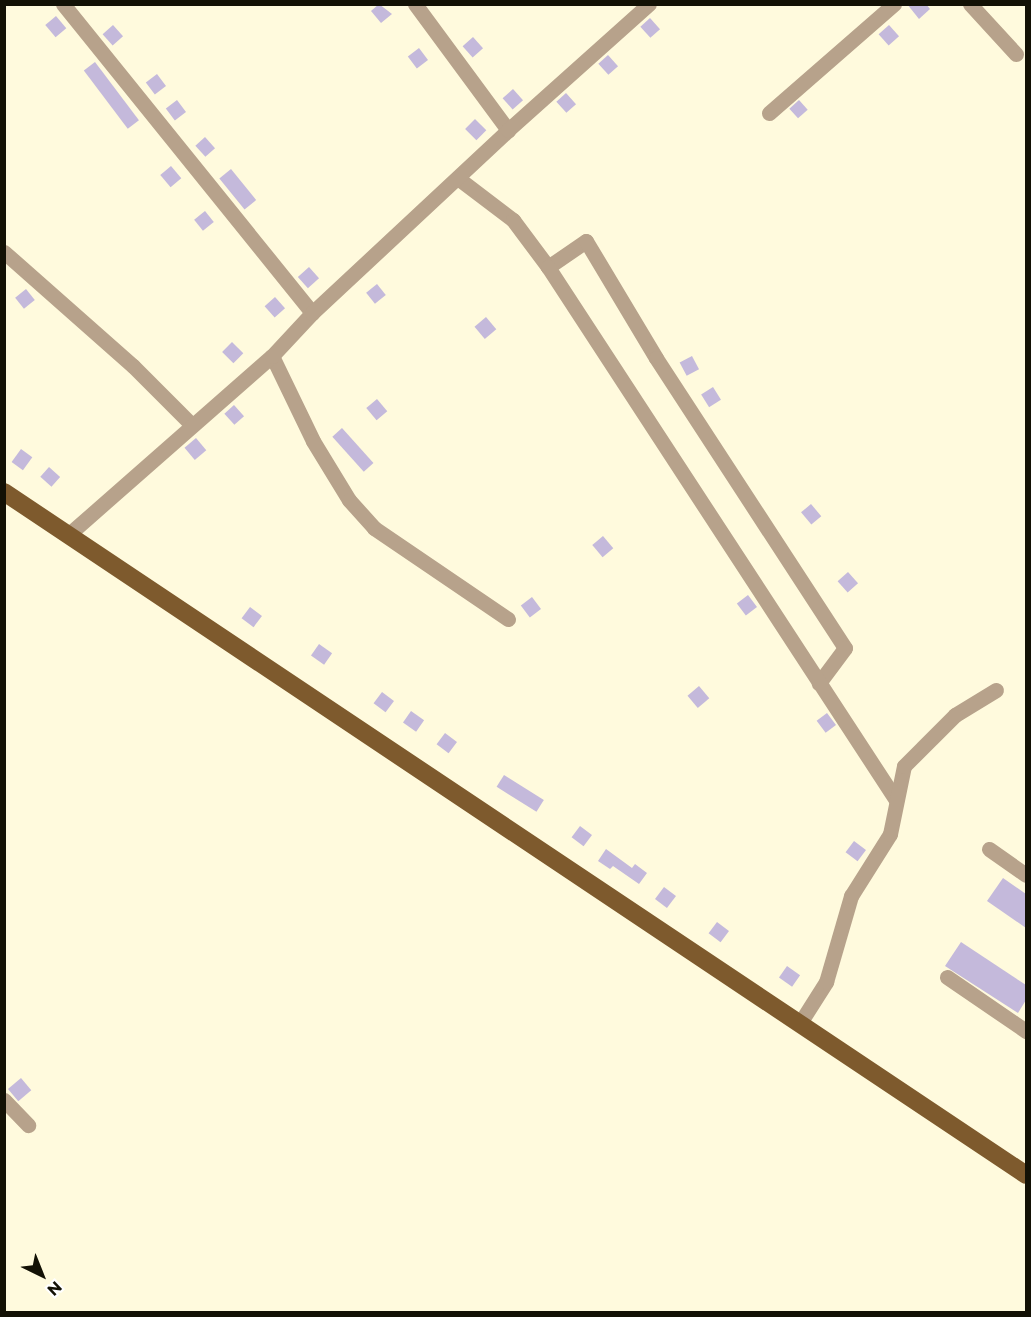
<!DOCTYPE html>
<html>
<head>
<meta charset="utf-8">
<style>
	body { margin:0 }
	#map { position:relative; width:1031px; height:1317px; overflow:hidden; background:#fffadd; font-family:Montserrat,sans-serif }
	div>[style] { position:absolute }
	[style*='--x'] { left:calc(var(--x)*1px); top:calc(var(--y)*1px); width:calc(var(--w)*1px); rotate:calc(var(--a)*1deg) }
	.building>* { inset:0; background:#c4b9db; transform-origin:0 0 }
	.minor>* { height:15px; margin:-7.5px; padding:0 7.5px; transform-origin:7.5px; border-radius:7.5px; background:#b7a28b }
	.major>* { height:18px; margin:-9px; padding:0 9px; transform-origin:9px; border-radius:9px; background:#7e5a2d }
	span { translate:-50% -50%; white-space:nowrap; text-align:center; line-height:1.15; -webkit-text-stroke:6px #fff; paint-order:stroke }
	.frame { position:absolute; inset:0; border:6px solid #131105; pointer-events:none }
	.north { position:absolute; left:12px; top:1245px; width:60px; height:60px; -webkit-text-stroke:4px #fff; paint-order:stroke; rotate:137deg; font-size:16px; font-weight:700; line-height:24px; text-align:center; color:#131105 }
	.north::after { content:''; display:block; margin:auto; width:21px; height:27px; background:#131105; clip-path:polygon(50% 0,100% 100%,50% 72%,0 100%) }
</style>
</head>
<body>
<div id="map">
	<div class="building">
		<i style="clip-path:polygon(379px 4px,392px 14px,381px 23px,371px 11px)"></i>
		<i style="clip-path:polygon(907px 4px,926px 4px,930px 9px,919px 19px)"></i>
		<i style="left:56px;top:16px;width:16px;height:14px;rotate:50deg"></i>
		<i style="left:650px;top:18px;width:15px;height:13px;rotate:48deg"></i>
		<i style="left:113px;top:25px;width:15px;height:14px;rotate:48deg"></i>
		<i style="left:889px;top:25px;width:15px;height:14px;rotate:48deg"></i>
		<i style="left:473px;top:37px;width:15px;height:14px;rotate:48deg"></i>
		<i style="left:419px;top:48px;width:15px;height:14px;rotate:53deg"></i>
		<i style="left:608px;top:55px;width:15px;height:13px;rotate:48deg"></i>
		<i style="left:95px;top:62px;width:73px;height:14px;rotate:53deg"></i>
		<i style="left:157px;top:74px;width:15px;height:14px;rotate:53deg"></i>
		<i style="left:513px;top:89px;width:15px;height:14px;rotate:48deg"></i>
		<i style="left:566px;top:93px;width:15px;height:13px;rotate:48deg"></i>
		<i style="left:177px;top:100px;width:15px;height:14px;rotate:53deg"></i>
		<i style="left:799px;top:100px;width:13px;height:13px;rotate:48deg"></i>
		<i style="left:475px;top:119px;width:16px;height:14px;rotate:45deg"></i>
		<i style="left:205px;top:137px;width:15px;height:13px;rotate:48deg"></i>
		<i style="left:171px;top:166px;width:16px;height:14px;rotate:50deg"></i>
		<i style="left:231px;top:169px;width:40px;height:15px;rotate:51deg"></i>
		<i style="left:205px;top:211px;width:14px;height:14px;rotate:51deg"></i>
		<i style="left:309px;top:267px;width:15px;height:15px;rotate:48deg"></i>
		<i style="left:377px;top:284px;width:14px;height:14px;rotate:51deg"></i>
		<i style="left:26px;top:289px;width:14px;height:14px;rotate:51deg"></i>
		<i style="left:275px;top:297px;width:15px;height:14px;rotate:48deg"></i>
		<i style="left:486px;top:317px;width:16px;height:15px;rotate:50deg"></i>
		<i style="left:232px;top:342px;width:16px;height:14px;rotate:45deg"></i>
		<i style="left:692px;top:356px;width:15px;height:14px;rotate:62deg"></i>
		<i style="left:713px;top:387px;width:15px;height:14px;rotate:58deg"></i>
		<i style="left:377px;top:399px;width:16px;height:14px;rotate:50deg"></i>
		<i style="left:234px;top:405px;width:15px;height:13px;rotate:48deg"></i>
		<i style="left:342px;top:428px;width:47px;height:13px;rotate:48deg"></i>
		<i style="left:196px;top:438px;width:16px;height:15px;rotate:50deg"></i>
		<i style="left:21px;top:449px;width:14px;height:16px;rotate:36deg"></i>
		<i style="left:49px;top:467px;width:15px;height:13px;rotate:42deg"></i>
		<i style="left:811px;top:504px;width:16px;height:13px;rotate:50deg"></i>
		<i style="left:603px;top:536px;width:16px;height:14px;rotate:50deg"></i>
		<i style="left:848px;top:572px;width:15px;height:14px;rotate:48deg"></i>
		<i style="left:748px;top:595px;width:15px;height:14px;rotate:53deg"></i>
		<i style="left:532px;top:597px;width:15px;height:14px;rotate:53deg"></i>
		<i style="left:250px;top:607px;width:15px;height:14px;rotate:37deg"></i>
		<i style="left:319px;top:644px;width:16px;height:14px;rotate:35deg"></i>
		<i style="left:699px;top:686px;width:16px;height:15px;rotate:50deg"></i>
		<i style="left:382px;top:692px;width:15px;height:14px;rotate:37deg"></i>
		<i style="left:411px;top:711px;width:16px;height:14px;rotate:35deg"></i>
		<i style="left:827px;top:713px;width:15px;height:13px;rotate:53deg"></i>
		<i style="left:445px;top:733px;width:15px;height:14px;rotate:37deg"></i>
		<i style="left:504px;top:775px;width:47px;height:14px;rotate:32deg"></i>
		<i style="left:580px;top:826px;width:15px;height:14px;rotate:37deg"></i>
		<i style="left:854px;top:841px;width:15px;height:14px;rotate:37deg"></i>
		<i style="clip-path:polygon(606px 849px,632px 868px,635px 864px,647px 873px,639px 884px,613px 866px,610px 869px,598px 861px)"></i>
		<i style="clip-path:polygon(1003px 878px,1026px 894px,1026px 928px,987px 901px)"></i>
		<i style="left:664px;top:887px;width:15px;height:15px;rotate:37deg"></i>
		<i style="left:717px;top:922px;width:15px;height:14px;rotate:37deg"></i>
		<i style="clip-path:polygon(961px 942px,1026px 985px,1026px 1000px,1018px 1013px,945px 966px)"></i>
		<i style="left:787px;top:966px;width:16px;height:14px;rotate:35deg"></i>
		<i style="left:21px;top:1078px;width:16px;height:17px;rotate:50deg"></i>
	</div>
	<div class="minor">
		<i style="--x:63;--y:4;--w:397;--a:51.1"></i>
		<i style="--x:415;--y:4;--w:157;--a:53.6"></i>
		<i style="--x:970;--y:4;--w:68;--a:47.4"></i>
		<i style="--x:769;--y:113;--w:166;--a:-41.1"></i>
		<i style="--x:459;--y:179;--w:68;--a:37.2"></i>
		<i style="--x:513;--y:220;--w:59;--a:53.3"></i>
		<i style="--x:548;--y:267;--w:46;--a:-34.4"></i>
		<i style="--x:586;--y:241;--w:136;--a:59.1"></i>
		<i style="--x:656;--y:358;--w:346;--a:56.9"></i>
		<i style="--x:845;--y:648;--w:44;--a:126.6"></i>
		<i style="--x:4;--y:252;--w:172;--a:41.5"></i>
		<i style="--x:133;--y:366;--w:83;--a:45"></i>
		<i style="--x:548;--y:267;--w:637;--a:56.86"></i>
		<i style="--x:272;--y:356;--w:94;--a:64.2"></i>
		<i style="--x:313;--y:441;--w:69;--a:58.6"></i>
		<i style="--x:349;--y:500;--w:38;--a:48"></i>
		<i style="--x:374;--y:528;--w:162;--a:34.2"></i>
		<i style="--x:68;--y:535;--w:271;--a:-41.3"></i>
		<i style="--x:272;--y:356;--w:59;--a:-47.1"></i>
		<i style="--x:312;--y:313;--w:268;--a:-43"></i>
		<i style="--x:508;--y:130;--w:189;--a:-41.8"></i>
		<i style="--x:989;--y:849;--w:45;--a:35.1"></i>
		<i style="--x:947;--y:977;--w:96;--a:34.4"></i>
		<i style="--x:800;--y:1023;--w:49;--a:-57.6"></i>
		<i style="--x:826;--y:982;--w:90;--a:-73.8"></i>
		<i style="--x:851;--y:896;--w:73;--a:-57.8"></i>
		<i style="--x:890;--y:834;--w:69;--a:-78.4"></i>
		<i style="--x:904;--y:766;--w:72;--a:-45"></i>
		<i style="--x:955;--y:715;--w:48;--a:-31.4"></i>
		<i style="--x:4;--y:1100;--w:35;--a:46"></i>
	</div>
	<div class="major">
		<i style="--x:4;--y:492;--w:1229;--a:33.75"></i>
	</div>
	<div class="frame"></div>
	<div class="north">N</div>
</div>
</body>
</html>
